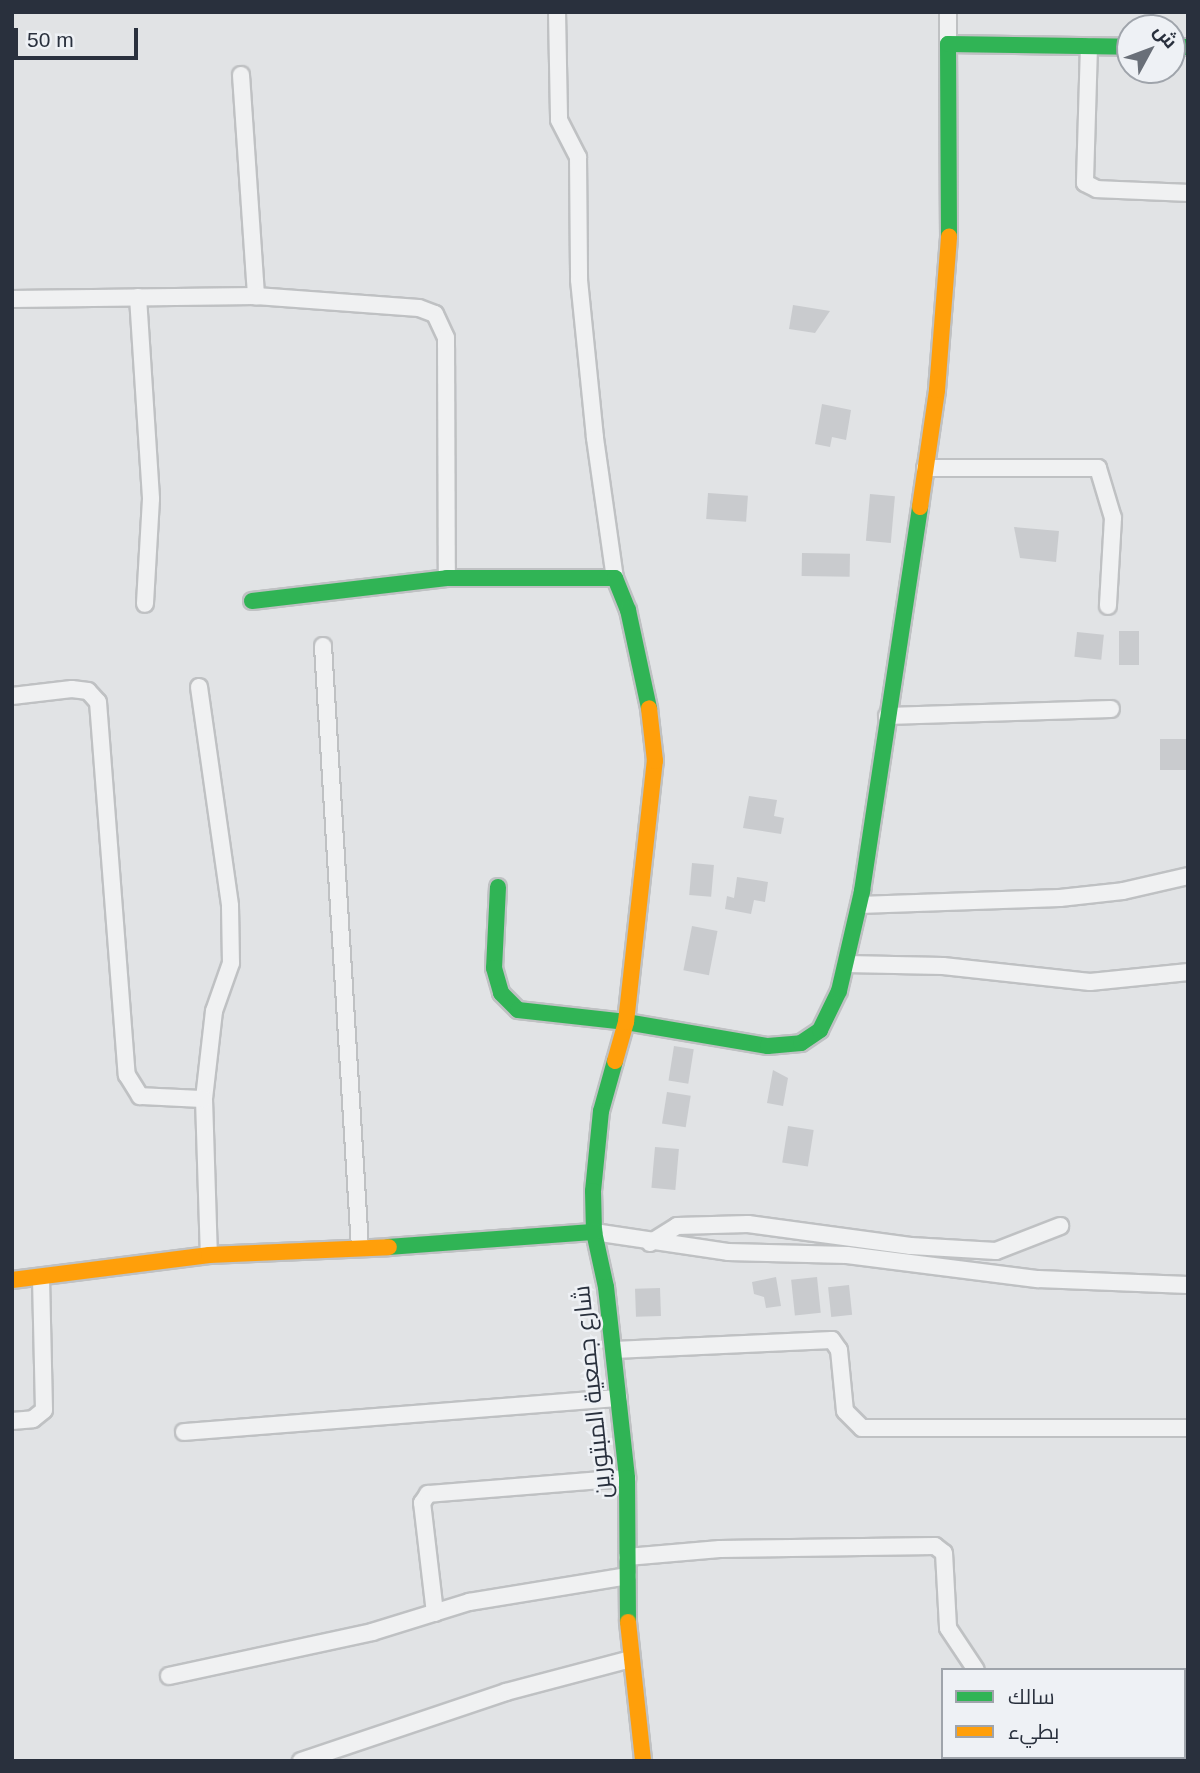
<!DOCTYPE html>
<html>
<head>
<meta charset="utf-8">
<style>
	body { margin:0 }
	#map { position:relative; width:1200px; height:1773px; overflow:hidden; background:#e1e3e5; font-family:Helvetica,Cairo,sans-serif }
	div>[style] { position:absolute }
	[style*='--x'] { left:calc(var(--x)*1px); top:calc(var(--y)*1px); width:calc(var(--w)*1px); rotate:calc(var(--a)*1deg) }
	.building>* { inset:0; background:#c9cbce; transform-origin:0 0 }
	.roads { filter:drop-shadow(2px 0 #bfc1c3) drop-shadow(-2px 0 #bfc1c3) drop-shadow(0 2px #bfc1c3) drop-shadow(0 -2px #bfc1c3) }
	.street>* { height:16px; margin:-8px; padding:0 8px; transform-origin:8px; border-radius:8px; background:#f0f1f2 }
	.fast>* { height:16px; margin:-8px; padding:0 8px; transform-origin:8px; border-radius:8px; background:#30b455 }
	.slow>* { height:16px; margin:-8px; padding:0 8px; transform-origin:8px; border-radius:8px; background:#ff9f0a }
	span { translate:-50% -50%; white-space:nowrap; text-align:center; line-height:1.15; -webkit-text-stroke:5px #eef1f5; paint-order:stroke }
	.street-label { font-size:24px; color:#29303d }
	.frame { position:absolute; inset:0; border:14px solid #29303d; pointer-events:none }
	.legend { position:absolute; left:941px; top:1668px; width:245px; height:91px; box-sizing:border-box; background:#eef1f5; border:2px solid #9fa4ab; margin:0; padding:9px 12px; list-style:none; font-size:21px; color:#29303d }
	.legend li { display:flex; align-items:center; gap:14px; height:35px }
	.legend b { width:35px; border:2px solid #9fa4ab }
	.north { position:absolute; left:1116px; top:14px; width:70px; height:70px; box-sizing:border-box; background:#eef1f5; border:2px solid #9fa4ab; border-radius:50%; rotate:49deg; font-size:19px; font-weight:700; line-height:28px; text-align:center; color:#29303d }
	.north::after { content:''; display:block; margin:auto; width:24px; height:32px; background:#696f78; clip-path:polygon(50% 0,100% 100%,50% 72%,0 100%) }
	.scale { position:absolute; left:14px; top:28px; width:124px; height:32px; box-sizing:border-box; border:4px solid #29303d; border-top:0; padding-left:9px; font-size:21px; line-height:24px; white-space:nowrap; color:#29303d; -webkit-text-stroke:5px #eef1f5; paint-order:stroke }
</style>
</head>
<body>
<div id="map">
	<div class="building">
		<i style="clip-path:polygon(793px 305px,830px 311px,815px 333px,789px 329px)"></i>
		<i style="clip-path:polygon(822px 404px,851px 410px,846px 440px,832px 437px,830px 447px,815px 444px)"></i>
		<i style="left:708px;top:493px;width:40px;height:26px;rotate:4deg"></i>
		<i style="left:870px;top:494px;width:25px;height:47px;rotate:5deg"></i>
		<i style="clip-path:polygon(1014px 527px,1059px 531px,1056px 562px,1020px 558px)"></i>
		<i style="left:802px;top:553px;width:48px;height:23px;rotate:1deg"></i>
		<i style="left:1119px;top:631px;width:20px;height:34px"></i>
		<i style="left:1077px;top:632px;width:27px;height:25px;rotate:6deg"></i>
		<i style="left:1188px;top:739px;width:31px;height:28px;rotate:90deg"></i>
		<i style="clip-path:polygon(749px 796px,777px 800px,774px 816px,784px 818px,781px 834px,743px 828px)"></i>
		<i style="left:692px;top:863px;width:22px;height:32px;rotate:5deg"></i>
		<i style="clip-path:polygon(737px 877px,768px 882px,765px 902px,754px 900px,751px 914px,725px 909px,727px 896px,734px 898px)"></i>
		<i style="left:692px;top:926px;width:26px;height:45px;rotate:11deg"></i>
		<i style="left:674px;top:1046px;width:20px;height:35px;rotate:9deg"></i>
		<i style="clip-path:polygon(773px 1070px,788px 1078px,783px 1106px,767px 1103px)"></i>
		<i style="left:667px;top:1092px;width:24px;height:32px;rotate:9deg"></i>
		<i style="left:788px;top:1126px;width:26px;height:37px;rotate:9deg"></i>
		<i style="left:655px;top:1147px;width:24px;height:41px;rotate:5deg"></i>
		<i style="clip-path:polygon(776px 1277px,781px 1306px,766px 1308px,764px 1297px,754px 1294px,752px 1282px)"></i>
		<i style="left:817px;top:1277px;width:36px;height:26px;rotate:84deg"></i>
		<i style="left:849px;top:1285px;width:30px;height:21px;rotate:84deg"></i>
		<i style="left:660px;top:1288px;width:28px;height:25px;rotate:88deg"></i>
	</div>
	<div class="roads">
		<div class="street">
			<i style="--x:557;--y:12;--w:108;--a:88.9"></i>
			<i style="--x:559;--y:120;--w:42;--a:62.8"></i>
			<i style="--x:578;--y:157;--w:123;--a:89.5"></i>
			<i style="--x:579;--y:280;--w:159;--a:84.2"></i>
			<i style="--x:595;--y:438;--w:141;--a:81.9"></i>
			<i style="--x:948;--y:12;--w:32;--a:90"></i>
			<i style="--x:1089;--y:46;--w:137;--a:91.7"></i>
			<i style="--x:1085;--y:183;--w:13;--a:27"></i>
			<i style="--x:1097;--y:189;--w:91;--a:2.5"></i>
			<i style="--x:241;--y:75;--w:222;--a:86.1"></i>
			<i style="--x:138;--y:297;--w:202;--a:86.3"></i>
			<i style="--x:151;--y:499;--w:105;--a:93.3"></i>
			<i style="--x:12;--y:299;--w:244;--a:-0.7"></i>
			<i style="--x:256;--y:296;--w:163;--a:4.2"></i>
			<i style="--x:419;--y:308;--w:17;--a:21"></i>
			<i style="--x:435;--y:314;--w:26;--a:65"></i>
			<i style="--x:446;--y:338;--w:240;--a:89.8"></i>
			<i style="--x:925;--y:468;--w:173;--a:0"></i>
			<i style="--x:1098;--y:468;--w:52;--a:73.3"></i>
			<i style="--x:1113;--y:518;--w:88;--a:93.3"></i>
			<i style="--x:323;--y:646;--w:602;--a:86.48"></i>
			<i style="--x:199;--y:687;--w:221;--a:81.9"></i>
			<i style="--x:230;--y:906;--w:57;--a:89"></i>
			<i style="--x:231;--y:963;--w:51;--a:109.5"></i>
			<i style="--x:214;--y:1011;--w:89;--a:96.5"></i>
			<i style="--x:204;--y:1099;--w:156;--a:88.2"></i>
			<i style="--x:12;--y:696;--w:60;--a:-6.7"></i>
			<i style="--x:72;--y:689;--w:16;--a:7"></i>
			<i style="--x:88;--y:691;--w:15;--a:48"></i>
			<i style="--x:98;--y:702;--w:374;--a:85.6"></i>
			<i style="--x:127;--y:1075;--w:25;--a:58"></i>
			<i style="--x:140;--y:1096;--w:64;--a:2.7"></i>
			<i style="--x:887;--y:716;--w:224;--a:-1.8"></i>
			<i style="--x:859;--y:905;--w:201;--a:-2"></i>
			<i style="--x:1060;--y:898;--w:63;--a:-6.3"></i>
			<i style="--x:1123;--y:891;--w:67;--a:-13"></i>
			<i style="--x:846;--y:964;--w:97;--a:1.2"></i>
			<i style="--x:943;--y:966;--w:148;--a:6.2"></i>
			<i style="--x:1090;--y:982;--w:99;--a:-5.8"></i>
			<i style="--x:594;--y:1232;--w:135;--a:8.5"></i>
			<i style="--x:728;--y:1252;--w:119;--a:1.4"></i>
			<i style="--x:847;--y:1255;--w:193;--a:7.2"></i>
			<i style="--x:1038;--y:1279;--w:150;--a:2.3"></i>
			<i style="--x:650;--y:1243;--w:32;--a:-32"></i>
			<i style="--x:677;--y:1226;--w:71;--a:-1.6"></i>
			<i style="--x:748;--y:1224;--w:164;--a:7.7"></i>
			<i style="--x:911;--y:1246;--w:85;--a:3.4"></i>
			<i style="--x:996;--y:1251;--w:69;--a:-21.3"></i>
			<i style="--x:614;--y:1350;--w:218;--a:-2.6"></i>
			<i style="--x:832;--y:1340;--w:12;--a:55"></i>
			<i style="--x:839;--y:1350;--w:61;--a:84.4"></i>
			<i style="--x:845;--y:1411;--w:24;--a:45"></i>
			<i style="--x:862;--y:1428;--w:326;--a:0"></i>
			<i style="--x:12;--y:1421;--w:21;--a:-5"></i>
			<i style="--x:33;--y:1419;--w:14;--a:-39"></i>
			<i style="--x:44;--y:1410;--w:133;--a:-91.3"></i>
			<i style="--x:184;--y:1432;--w:436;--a:-4.5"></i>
			<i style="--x:627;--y:1557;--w:93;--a:-4.9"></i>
			<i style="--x:720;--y:1549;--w:215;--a:-0.8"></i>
			<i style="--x:935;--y:1546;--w:11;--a:38"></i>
			<i style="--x:944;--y:1553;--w:75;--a:86.9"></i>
			<i style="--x:948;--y:1628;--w:50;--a:56.3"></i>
			<i style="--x:435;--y:1613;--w:111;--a:-96.7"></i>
			<i style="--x:422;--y:1503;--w:11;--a:-56"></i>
			<i style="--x:428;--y:1494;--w:200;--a:-4.6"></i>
			<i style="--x:169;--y:1676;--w:208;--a:-12.2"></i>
			<i style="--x:372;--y:1632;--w:102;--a:-17.2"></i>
			<i style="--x:469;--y:1602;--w:161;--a:-9.3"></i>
			<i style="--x:1184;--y:1728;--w:4;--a:0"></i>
			<i style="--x:301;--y:1761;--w:216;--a:-18.6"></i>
			<i style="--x:506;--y:1692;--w:129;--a:-14.8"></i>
		</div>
		<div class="fast">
			<i style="--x:1172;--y:47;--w:16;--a:0"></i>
			<i style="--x:949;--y:236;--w:192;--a:-90.3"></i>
			<i style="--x:948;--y:44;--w:182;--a:0.9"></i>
			<i style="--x:252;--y:601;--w:196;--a:-6.7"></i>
			<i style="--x:447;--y:578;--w:168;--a:0"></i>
			<i style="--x:615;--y:578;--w:35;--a:68"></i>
			<i style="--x:628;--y:610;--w:100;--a:77.9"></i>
			<i style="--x:498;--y:887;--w:81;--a:92.8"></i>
			<i style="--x:494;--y:968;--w:26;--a:74"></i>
			<i style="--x:501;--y:993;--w:24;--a:45"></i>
			<i style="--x:518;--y:1010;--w:109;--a:6.3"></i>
			<i style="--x:626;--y:1022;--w:144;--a:9.6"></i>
			<i style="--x:768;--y:1046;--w:33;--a:-5"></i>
			<i style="--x:801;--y:1043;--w:23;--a:-34"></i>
			<i style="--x:820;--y:1030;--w:43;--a:-64"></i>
			<i style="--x:839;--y:991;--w:103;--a:-77"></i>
			<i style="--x:862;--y:891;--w:388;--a:-81.4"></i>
			<i style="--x:615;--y:1061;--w:52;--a:105.6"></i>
			<i style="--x:601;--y:1111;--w:80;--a:95.7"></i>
			<i style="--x:593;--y:1191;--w:41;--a:88.6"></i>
			<i style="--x:594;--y:1232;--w:56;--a:77.7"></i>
			<i style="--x:606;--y:1287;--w:192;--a:83.7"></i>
			<i style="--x:627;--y:1478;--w:144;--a:89.6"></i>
			<i style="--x:389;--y:1247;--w:206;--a:-4.2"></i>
		</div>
		<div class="slow">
			<i style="--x:920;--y:507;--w:118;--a:-81.7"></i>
			<i style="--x:937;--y:390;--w:154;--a:-85.5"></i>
			<i style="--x:615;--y:1061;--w:41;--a:-74.2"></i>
			<i style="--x:626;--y:1022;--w:263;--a:-83.7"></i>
			<i style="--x:655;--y:761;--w:53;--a:-96.5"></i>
			<i style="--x:12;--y:1280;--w:199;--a:-7.2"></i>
			<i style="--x:209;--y:1255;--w:180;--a:-2.5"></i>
			<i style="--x:628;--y:1622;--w:140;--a:83.8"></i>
		</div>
	</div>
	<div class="street-label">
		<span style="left:592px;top:1392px;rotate:-96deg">شارع جمعية المبتورين</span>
	</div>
	<div class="frame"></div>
	<ul class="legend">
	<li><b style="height:9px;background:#30b455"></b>سالك</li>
	<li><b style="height:9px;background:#ff9f0a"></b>بطيء</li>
	</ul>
	<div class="north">ش</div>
	<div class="scale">50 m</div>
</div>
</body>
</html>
